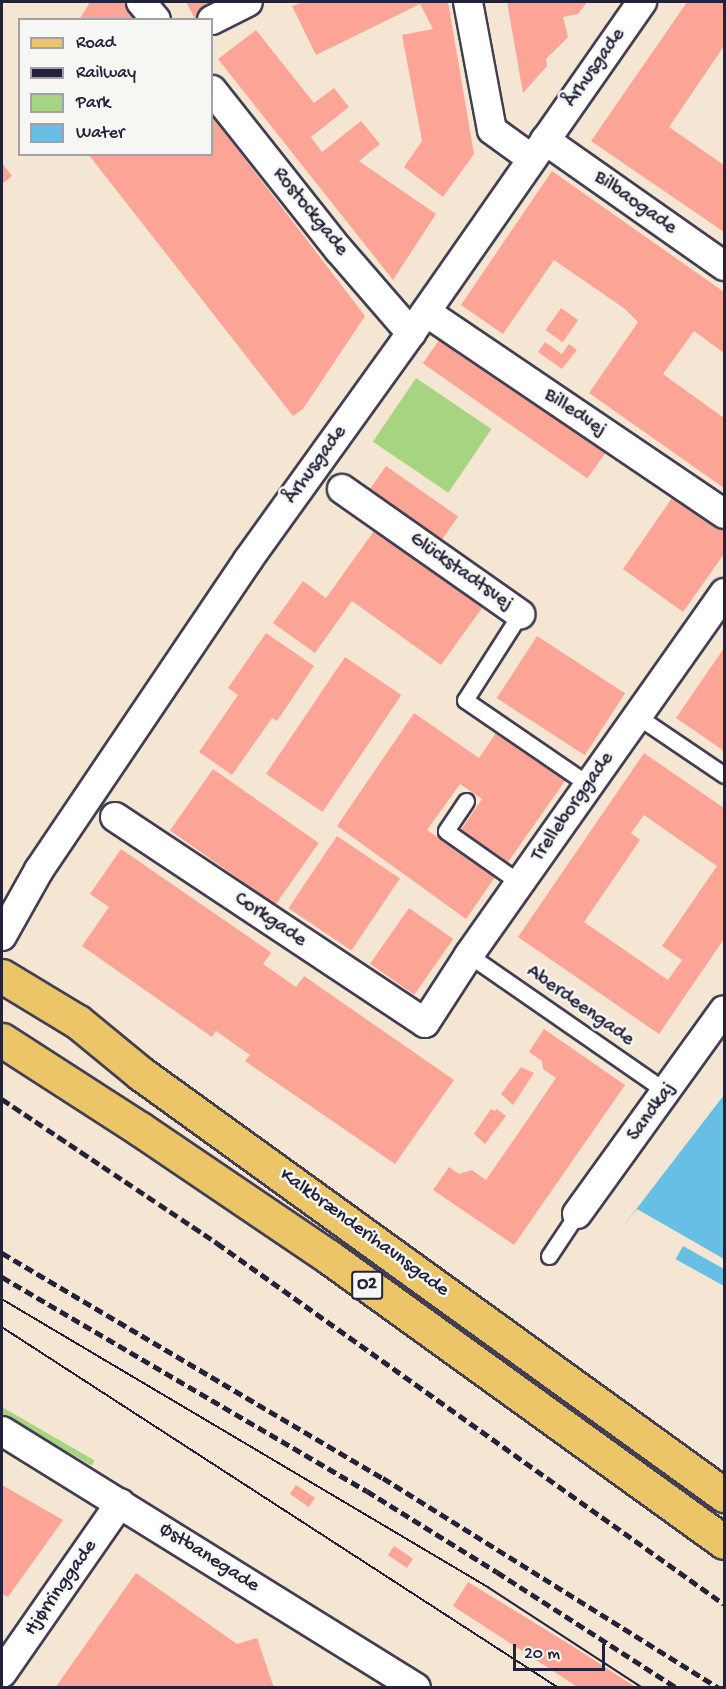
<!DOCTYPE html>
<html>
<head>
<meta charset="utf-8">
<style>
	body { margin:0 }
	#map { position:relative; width:726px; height:1689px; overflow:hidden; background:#f4e6d2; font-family:"Gochi Hand",sans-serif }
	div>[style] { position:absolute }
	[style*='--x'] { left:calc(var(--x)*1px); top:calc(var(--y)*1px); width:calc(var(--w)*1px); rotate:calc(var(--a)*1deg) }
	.green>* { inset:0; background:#a7d480; transform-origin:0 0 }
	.water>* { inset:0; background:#68bfe5 }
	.pier>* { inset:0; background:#f4e6d2 }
	.building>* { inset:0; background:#fca597; transform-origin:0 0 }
	.roads { filter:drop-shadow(2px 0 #423f52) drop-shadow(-2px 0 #423f52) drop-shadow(0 2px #423f52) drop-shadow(0 -2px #423f52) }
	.service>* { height:15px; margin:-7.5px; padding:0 7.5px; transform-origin:7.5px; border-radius:7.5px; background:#fff }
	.minor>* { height:28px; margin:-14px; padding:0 14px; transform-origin:14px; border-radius:14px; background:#fff }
	.primary>* { height:33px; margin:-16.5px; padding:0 16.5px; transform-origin:16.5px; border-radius:16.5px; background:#edc569 }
	.tram>* { height:1.5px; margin:-0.75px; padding:0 0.75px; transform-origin:0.75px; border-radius:0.75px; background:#22223b }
	.rail>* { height:4.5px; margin-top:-2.25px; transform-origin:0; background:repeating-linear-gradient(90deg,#22223b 0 9px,transparent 0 13.5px) }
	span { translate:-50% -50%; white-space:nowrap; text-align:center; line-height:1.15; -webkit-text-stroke:5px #f6f6f2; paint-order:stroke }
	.shield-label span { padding:2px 4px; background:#f6f6f2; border:2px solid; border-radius:4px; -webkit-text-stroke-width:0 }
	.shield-label { font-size:18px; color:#22223b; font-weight:700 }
	.street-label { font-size:20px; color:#22223b }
	.frame { position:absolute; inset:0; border:3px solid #22223b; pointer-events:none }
	.legend { position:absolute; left:18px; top:18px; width:195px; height:138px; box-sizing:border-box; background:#f6f6f2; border:2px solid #a1a1a9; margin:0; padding:8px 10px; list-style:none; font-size:18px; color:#22223b }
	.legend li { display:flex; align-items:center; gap:12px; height:30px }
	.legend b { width:30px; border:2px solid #a1a1a9 }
	.scale { position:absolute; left:513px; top:1644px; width:92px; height:27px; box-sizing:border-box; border:3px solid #22223b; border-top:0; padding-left:8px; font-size:18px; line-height:21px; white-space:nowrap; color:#22223b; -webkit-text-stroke:4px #f6f6f2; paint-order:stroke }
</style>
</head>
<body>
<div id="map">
	<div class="green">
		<i style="left:416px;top:378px;width:91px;height:77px;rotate:34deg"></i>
		<i style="left:2px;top:1407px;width:107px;height:6px;rotate:30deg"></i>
	</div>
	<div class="water">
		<i style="clip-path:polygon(724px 1095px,724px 1286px,621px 1229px)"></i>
	</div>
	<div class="pier">
		<i style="clip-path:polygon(637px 1209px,724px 1259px,724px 1269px,683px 1246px,674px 1262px,620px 1230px)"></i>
	</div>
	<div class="building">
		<i style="clip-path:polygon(90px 2px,124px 2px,138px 20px,79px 20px)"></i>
		<i style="clip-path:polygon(186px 2px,215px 2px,218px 8px,195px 19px)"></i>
		<i style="clip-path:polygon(303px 2px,448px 2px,474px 154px,443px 197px,404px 167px,422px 141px,402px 35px,433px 29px,420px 4px,316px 55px,292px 6px)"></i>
		<i style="clip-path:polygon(507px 2px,587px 2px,578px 14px,563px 17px,568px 37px,546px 59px,547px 66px,523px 93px)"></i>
		<i style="clip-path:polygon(687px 2px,724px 2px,724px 46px,669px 127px,724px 165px,724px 232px,591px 141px)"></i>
		<i style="clip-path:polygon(256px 30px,314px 103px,334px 88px,349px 107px,311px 137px,322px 152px,361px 121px,380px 144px,359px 161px,436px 214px,393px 280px,218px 59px)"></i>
		<i style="clip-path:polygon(212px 116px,365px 316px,303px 409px,293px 416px,88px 154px,212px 154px)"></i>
		<i style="clip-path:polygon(2px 163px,12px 176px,2px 184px)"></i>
		<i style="clip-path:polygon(552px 171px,724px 292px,724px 353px,694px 331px,663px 374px,724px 418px,724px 488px,589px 393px,638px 322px,625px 309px,554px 260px,503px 334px,461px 305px)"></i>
		<i style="left:561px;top:308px;width:21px;height:27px;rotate:35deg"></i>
		<i style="left:444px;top:333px;width:201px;height:37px;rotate:35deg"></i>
		<i style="clip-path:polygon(545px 342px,562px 354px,569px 344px,577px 350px,562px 369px,538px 352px)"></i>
		<i style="left:386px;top:466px;width:88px;height:32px;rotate:35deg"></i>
		<i style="clip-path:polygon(674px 495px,724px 531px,724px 554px,683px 612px,623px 569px)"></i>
		<i style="clip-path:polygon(379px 524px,487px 601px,441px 665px,352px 601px,315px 653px,273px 623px,303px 581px,326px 598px)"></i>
		<i style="clip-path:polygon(266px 633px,314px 666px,277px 721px,272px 718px,232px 775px,199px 752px,238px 695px,228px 688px)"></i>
		<i style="left:537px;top:636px;width:105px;height:74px;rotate:33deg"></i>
		<i style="clip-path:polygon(724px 648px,724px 751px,676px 718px)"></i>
		<i style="left:345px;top:657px;width:68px;height:141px;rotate:34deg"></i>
		<i style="clip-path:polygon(414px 713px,479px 758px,498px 730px,567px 778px,508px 862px,461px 830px,482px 799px,460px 784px,427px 830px,495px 877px,466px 919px,337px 826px)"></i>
		<i style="clip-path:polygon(evenodd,644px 753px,724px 808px,724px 939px,659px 1034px,518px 937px,644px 753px,644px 815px,717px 866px,662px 946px,682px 960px,668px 980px,584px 922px,640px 840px,631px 833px,644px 815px)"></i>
		<i style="left:213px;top:769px;width:129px;height:75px;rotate:35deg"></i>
		<i style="left:337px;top:836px;width:76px;height:87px;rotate:34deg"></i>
		<i style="clip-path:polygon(121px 849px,269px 951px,271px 953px,263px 964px,296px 987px,304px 976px,454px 1080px,395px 1164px,245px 1061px,250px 1055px,216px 1031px,212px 1037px,82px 946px,109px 907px,90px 894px)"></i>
		<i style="left:409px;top:908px;width:54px;height:68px;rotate:35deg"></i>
		<i style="clip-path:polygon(544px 1029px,625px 1085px,514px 1245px,433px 1190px,449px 1167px,459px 1174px,472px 1170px,486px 1180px,556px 1078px,543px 1069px,542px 1061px,529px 1052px)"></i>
		<i style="clip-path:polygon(521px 1067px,534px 1073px,513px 1105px,501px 1094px)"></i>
		<i style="clip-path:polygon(491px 1109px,495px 1111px,497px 1109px,506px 1116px,485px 1144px,474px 1134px)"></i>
		<i style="clip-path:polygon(2px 1485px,63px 1520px,8px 1597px,2px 1594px)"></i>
		<i style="left:296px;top:1485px;width:23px;height:11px;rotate:34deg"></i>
		<i style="left:394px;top:1546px;width:23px;height:11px;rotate:34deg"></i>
		<i style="clip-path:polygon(136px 1573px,237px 1644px,257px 1638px,274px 1688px,55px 1688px)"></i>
		<i style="clip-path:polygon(468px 1582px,577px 1649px,637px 1688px,579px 1688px,453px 1606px)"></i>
	</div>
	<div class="roads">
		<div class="service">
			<i style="--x:520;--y:614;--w:102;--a:122.6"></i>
			<i style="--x:465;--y:700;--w:150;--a:34.4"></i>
			<i style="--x:637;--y:716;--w:105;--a:34.1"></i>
			<i style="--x:466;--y:801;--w:36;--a:124"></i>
			<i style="--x:446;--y:831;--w:90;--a:35.1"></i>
			<i style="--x:469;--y:955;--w:241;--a:34.7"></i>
			<i style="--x:549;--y:1256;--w:50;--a:-56.3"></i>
		</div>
		<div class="minor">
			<i style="--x:141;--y:2;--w:23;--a:50"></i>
			<i style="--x:468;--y:2;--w:130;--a:79.4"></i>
			<i style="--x:492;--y:130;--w:49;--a:35.9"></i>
			<i style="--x:212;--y:20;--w:40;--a:-26.6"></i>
			<i style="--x:212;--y:90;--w:204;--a:51.6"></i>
			<i style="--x:339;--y:250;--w:110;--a:49.1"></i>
			<i style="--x:545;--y:140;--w:219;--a:35.1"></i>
			<i style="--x:426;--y:312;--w:360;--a:34.1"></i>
			<i style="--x:342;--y:489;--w:218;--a:35.1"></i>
			<i style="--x:115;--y:817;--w:372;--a:33.6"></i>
			<i style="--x:425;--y:1023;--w:81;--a:-57.1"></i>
			<i style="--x:469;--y:955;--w:443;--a:-54.8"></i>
			<i style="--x:2;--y:936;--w:76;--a:-60.7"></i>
			<i style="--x:39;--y:870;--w:374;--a:-56"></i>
			<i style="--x:248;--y:560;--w:279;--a:-54.3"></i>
			<i style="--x:411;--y:333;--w:404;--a:-55.1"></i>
			<i style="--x:577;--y:1214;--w:251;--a:-54.2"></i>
			<i style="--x:2;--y:1431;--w:487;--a:31.8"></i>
			<i style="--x:2;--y:1673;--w:207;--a:-55.2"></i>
		</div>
		<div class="primary">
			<i style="--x:2;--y:976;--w:89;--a:31.2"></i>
			<i style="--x:78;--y:1022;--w:80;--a:39.4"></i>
			<i style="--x:140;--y:1073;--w:721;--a:35.85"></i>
			<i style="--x:2;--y:1040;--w:164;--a:32.8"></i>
			<i style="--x:140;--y:1129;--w:228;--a:34.1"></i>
			<i style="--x:329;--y:1257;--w:487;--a:35.8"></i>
		</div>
	</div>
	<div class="tram">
		<i style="--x:2;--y:1299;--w:565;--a:30.65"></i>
		<i style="--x:488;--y:1587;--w:185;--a:33.1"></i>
		<i style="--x:2;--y:1327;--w:664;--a:32.95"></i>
	</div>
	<div class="rail">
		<i style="--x:2;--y:1099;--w:259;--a:33.8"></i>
		<i style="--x:217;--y:1243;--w:622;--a:35.45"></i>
		<i style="--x:2;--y:1253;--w:442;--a:30.6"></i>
		<i style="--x:383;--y:1478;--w:396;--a:32"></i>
		<i style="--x:2;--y:1277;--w:423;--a:30.4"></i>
		<i style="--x:367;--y:1491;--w:153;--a:31.9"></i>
		<i style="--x:497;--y:1572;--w:214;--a:32.8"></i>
	</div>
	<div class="shield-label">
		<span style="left:367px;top:1285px">O2</span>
	</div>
	<div class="street-label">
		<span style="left:595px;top:68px;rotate:-55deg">Århusgade</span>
		<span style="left:635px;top:203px;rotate:35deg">Bilbaogade</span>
		<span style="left:310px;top:212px;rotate:51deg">Rostockgade</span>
		<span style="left:575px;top:413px;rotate:34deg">Billedvej</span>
		<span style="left:316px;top:465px;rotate:-54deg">Århusgade</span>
		<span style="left:461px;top:572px;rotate:35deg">Glückstadtsvej</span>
		<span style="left:573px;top:807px;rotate:-55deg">Trelleborggade</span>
		<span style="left:270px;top:920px;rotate:34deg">Corkgade</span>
		<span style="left:580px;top:1006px;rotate:35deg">Aberdeengade</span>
		<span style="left:652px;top:1112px;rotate:-54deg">Sandkaj</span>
		<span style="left:364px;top:1233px;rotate:36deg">Kalkbrænderihavnsgade</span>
		<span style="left:209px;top:1558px;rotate:32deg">Østbanegade</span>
		<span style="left:61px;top:1588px;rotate:-55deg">Hjørringgade</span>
	</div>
	<div class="frame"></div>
	<ul class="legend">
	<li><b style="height:8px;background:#edc569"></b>Road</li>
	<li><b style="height:8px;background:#22223b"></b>Railway</li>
	<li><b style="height:16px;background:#a7d480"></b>Park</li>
	<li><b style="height:16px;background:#68bfe5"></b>Water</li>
	</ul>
	<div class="scale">20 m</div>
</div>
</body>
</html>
